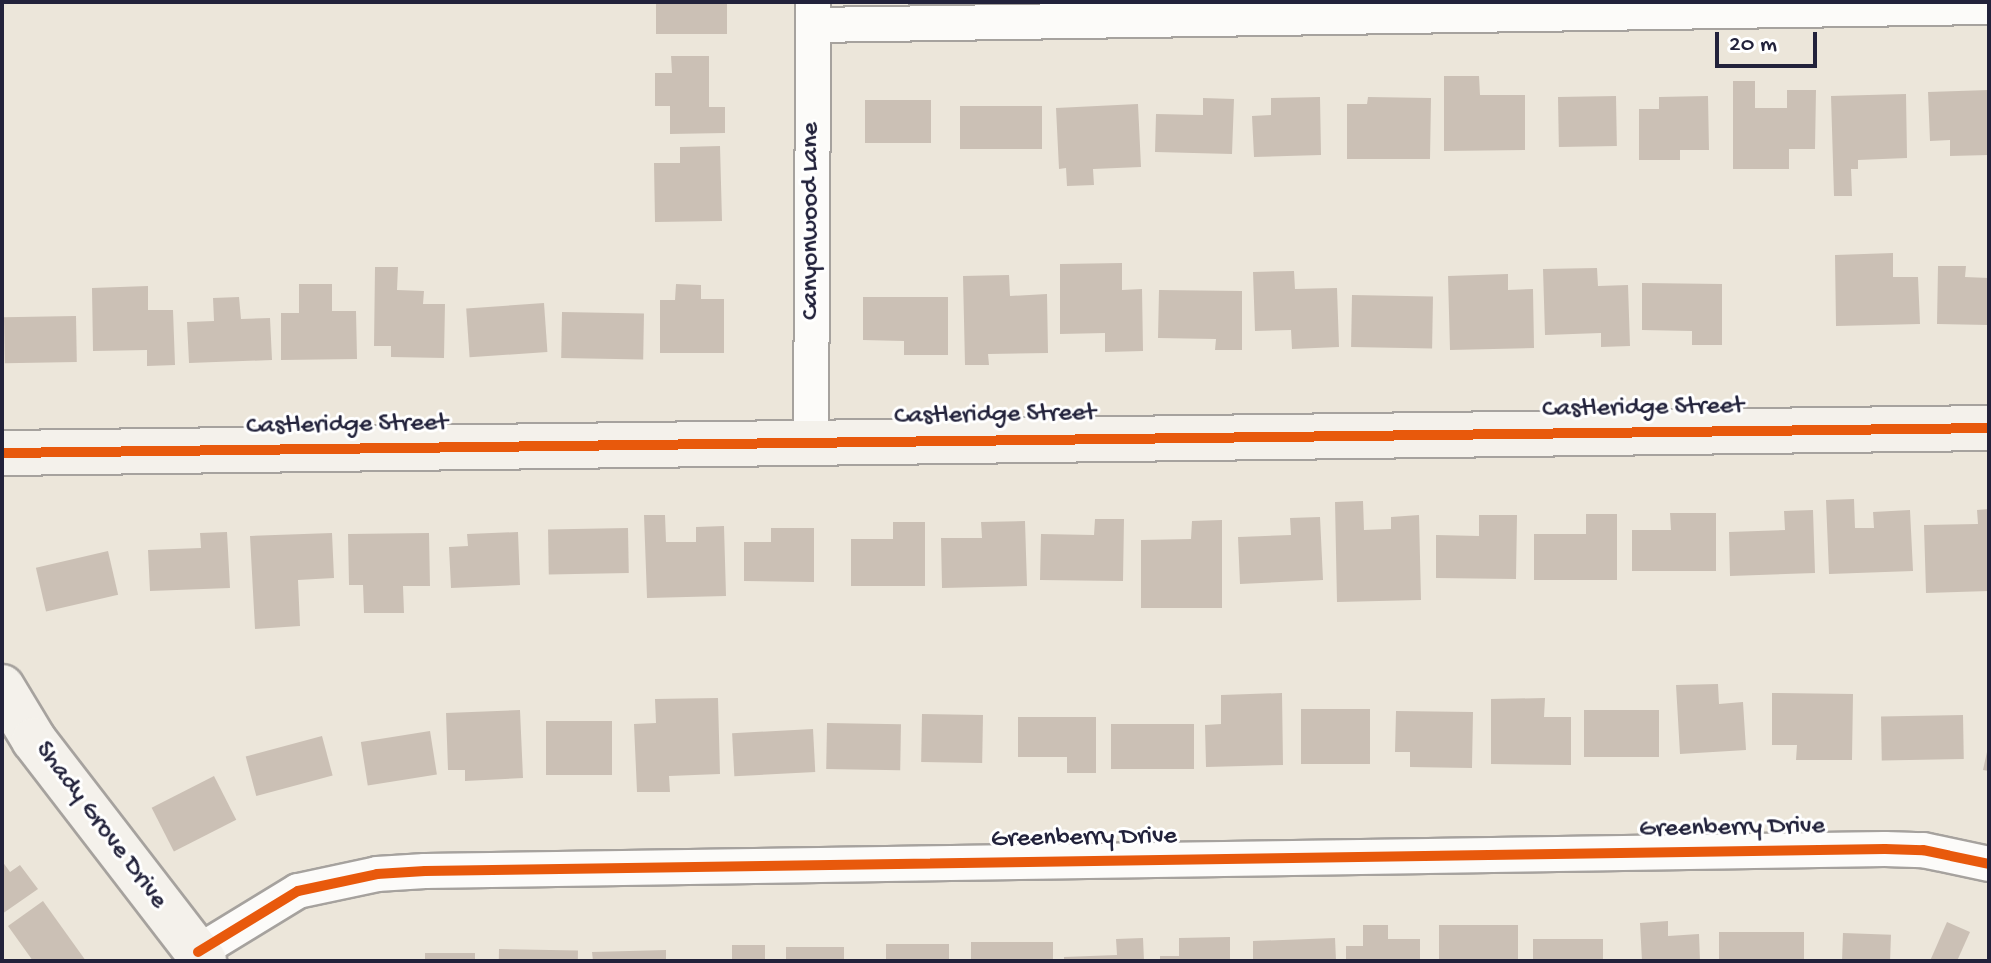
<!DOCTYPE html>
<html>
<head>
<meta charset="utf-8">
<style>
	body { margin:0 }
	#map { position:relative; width:1991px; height:963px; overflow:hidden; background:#ece6da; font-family:"Gochi Hand",sans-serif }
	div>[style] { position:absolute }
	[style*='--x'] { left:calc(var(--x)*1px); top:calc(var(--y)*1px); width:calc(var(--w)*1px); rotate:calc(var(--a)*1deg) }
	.building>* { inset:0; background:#cbc0b5; transform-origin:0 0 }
	.roads { filter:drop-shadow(2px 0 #a6a29e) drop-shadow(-2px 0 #a6a29e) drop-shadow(0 2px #a6a29e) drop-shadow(0 -2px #a6a29e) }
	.street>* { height:34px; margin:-17px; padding:0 17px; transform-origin:17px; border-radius:17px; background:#fcfbf9 }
	.secondary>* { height:44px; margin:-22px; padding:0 22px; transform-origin:22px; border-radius:22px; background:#f4f1eb }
	.cycleway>* { height:10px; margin:-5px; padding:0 5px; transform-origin:5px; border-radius:5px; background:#e8590c }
	span { translate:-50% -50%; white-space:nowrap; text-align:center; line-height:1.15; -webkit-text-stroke:6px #fff; paint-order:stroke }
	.street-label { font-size:26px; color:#22223b }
	.frame { position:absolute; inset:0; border:4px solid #22223b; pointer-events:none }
	.scale { position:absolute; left:1715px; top:32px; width:102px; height:36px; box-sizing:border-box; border:4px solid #22223b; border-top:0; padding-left:10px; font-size:24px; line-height:28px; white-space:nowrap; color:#22223b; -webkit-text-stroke:6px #fff; paint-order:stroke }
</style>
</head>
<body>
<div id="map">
	<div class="building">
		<i style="left:656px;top:2px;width:71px;height:32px"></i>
		<i style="clip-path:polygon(671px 56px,709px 56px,709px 107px,725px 107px,725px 133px,670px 134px,670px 106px,655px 106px,655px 73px,672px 73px)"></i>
		<i style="clip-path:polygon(1444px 76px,1479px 76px,1480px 95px,1525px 95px,1525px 150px,1444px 151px)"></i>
		<i style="clip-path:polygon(1733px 81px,1755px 81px,1755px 108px,1787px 108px,1787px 90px,1816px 90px,1815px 149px,1789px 149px,1789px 169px,1733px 169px)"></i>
		<i style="clip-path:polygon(1989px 90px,1989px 155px,1950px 156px,1950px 140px,1930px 141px,1928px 92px)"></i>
		<i style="clip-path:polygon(1906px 94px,1907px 158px,1858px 160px,1858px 169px,1851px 169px,1852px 196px,1834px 196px,1831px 96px)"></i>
		<i style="left:1616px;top:96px;width:50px;height:58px;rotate:89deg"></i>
		<i style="clip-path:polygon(1708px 96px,1709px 150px,1680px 150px,1680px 160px,1639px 160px,1639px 109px,1659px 109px,1659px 97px)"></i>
		<i style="clip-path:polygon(1320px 97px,1321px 155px,1254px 157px,1252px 116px,1271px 115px,1271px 98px)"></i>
		<i style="clip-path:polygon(1368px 97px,1431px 98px,1430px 159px,1347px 159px,1347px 104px,1367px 104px)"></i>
		<i style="clip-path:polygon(1203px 98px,1234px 99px,1232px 154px,1155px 152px,1156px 114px,1203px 115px)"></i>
		<i style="left:865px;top:100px;width:66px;height:43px"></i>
		<i style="clip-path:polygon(1138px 104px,1141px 167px,1093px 169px,1094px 185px,1067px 186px,1066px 168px,1059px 169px,1056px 108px)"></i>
		<i style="left:960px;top:106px;width:82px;height:43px"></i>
		<i style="clip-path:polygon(720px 146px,722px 221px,655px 222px,654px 163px,680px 163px,680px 147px)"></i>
		<i style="clip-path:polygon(1893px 253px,1893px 277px,1918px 277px,1920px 324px,1836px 326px,1835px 255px)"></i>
		<i style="clip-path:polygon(1122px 263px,1122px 290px,1142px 289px,1143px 351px,1105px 352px,1105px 333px,1060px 334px,1060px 264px)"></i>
		<i style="clip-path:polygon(1938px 266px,1966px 266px,1965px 277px,1989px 278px,1989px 325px,1937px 324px)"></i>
		<i style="clip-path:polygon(375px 267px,398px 267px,397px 290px,424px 291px,423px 304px,445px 304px,444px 358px,391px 357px,391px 346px,374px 346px)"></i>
		<i style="clip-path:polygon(1597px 268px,1598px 286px,1628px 285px,1630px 346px,1601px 347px,1601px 333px,1545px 335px,1543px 269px)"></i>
		<i style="clip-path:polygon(1294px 271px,1295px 289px,1337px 288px,1339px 347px,1292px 349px,1291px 330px,1255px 331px,1253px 272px)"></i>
		<i style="clip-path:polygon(1508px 274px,1508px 290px,1533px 289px,1534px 348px,1450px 350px,1448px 276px)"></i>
		<i style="clip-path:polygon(1009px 275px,1010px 296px,1047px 294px,1048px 353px,988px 354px,989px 365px,965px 365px,963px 276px)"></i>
		<i style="clip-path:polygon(1642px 283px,1722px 284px,1722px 345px,1692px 345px,1692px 331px,1642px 330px)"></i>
		<i style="clip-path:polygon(299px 284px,332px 284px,332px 311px,356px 311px,357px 359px,281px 360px,281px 313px,299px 313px)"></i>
		<i style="clip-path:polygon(676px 284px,701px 285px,701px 299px,724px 299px,724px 353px,660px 353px,660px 300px,675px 300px)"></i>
		<i style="clip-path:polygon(148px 286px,148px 310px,173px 310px,175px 365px,147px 366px,147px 350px,93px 351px,92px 288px)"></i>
		<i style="clip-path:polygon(1159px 290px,1242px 291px,1242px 350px,1215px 350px,1216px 339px,1158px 338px)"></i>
		<i style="left:1352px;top:295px;width:81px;height:52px;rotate:1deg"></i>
		<i style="clip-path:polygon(239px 297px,241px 319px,270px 318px,272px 360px,189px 363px,187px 322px,214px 321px,213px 298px)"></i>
		<i style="clip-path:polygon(863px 297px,948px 297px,948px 355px,904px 355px,904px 341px,863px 340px)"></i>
		<i style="left:544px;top:303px;width:49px;height:78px;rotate:86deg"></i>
		<i style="left:562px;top:312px;width:82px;height:46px;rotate:1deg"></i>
		<i style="left:76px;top:316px;width:46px;height:72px;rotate:89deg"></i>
		<i style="clip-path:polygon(1854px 499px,1855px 528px,1874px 528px,1873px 512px,1910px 510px,1913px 571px,1829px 574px,1826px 500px)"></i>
		<i style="clip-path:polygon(1363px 501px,1364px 530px,1391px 529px,1391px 517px,1419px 515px,1421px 600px,1337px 602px,1335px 502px)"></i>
		<i style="clip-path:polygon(1989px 509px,1989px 591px,1926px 593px,1924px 525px,1978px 524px,1977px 510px)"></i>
		<i style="clip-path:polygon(1813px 510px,1815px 573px,1730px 576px,1729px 532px,1785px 530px,1784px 511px)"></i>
		<i style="clip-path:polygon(1670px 513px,1716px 513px,1716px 571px,1632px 571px,1632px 530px,1671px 530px)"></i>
		<i style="clip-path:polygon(1586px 514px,1617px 514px,1617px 580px,1534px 580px,1534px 534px,1586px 534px)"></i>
		<i style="clip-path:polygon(644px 515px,665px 515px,666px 542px,696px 542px,696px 527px,724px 526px,726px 596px,647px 598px)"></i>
		<i style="clip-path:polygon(1479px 515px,1517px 515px,1516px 579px,1436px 578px,1436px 535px,1479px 536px)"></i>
		<i style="clip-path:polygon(1320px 517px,1323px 580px,1240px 584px,1238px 537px,1291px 535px,1290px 518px)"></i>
		<i style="clip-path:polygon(1095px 519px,1124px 519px,1123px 581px,1040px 580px,1041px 534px,1094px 535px)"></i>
		<i style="clip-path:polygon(1222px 520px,1222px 608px,1141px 608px,1141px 540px,1191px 539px,1192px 521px)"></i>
		<i style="clip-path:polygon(1025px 521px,1027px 586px,942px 588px,941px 538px,982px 538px,981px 522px)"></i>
		<i style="clip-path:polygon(893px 522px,925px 522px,925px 586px,851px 586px,851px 539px,893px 539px)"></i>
		<i style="left:628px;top:528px;width:45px;height:80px;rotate:89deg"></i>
		<i style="clip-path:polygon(771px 528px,814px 528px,814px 582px,744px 581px,744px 542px,771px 542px)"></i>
		<i style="clip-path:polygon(227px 532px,230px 588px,150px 591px,148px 550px,201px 548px,200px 533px)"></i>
		<i style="clip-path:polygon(518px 532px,520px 585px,451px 588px,449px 547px,468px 546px,467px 534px)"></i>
		<i style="clip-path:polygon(332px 533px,334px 578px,298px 580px,300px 626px,255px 629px,250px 536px)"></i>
		<i style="clip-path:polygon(429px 533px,430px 586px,403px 586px,404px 613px,364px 613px,363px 585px,349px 585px,348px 534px)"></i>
		<i style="left:108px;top:551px;width:45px;height:74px;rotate:77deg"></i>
		<i style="clip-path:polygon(1718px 684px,1719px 704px,1743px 702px,1746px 750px,1680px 754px,1676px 685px)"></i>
		<i style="clip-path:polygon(1282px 693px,1283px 765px,1206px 767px,1205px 725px,1221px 724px,1221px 695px)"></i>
		<i style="clip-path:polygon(1772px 693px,1853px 694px,1852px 760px,1796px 760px,1797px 745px,1772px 745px)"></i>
		<i style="clip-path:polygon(718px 698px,720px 774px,669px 776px,670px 792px,637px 792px,634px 724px,656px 723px,655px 699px)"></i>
		<i style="clip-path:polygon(1545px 698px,1544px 717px,1571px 717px,1571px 765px,1491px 764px,1491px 699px)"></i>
		<i style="left:1370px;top:709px;width:55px;height:69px;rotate:90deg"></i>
		<i style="clip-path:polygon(520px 710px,523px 778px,465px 781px,465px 770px,448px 770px,446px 713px)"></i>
		<i style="left:1659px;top:710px;width:47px;height:75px;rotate:90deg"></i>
		<i style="clip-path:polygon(1396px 711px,1473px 712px,1472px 768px,1410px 767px,1410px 752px,1395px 752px)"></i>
		<i style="left:922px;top:714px;width:61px;height:48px;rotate:1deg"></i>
		<i style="left:1963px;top:715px;width:44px;height:82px;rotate:89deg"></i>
		<i style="clip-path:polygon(1018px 717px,1096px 717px,1096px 773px,1067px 773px,1067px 757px,1018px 757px)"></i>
		<i style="left:546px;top:721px;width:66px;height:54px"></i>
		<i style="left:827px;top:723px;width:74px;height:46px;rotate:1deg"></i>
		<i style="left:1111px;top:724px;width:83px;height:45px"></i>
		<i style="left:813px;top:729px;width:43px;height:81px;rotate:87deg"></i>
		<i style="left:430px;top:731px;width:44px;height:70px;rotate:81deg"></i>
		<i style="left:322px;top:736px;width:41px;height:79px;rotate:75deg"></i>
		<i style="clip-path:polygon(1989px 743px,1989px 771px,1983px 770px)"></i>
		<i style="left:214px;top:776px;width:49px;height:70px;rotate:63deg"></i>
		<i style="clip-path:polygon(2px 861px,10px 872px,20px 865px,38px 889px,2px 914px)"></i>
		<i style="clip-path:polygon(43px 901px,86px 961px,33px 961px,8px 926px)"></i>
		<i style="clip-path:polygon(1668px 921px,1668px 936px,1699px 934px,1700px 961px,1642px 961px,1640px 923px)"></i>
		<i style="clip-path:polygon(1947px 922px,1970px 932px,1957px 961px,1930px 961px)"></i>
		<i style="clip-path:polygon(1363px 925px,1388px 925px,1388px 939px,1420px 939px,1420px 961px,1346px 961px,1346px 946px,1363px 946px)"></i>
		<i style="left:1439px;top:925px;width:79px;height:36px"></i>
		<i style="left:1804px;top:932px;width:29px;height:85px;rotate:90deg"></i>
		<i style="left:1843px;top:933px;width:48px;height:28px;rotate:2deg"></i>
		<i style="clip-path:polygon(1230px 937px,1230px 961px,1160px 961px,1160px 956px,1179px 956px,1179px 938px)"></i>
		<i style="clip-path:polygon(1143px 938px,1144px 961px,1064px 961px,1064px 957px,1117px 955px,1116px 939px)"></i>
		<i style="clip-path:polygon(1335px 938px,1336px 961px,1253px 961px,1253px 941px)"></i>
		<i style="left:1533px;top:939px;width:70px;height:22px"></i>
		<i style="left:1053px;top:942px;width:19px;height:82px;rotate:90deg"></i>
		<i style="left:886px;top:944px;width:63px;height:17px"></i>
		<i style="left:732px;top:945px;width:33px;height:16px"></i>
		<i style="left:786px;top:947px;width:58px;height:14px"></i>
		<i style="left:499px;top:949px;width:79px;height:12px;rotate:1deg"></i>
		<i style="clip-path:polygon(666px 950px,666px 961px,593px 961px,592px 952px)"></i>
		<i style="left:425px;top:953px;width:50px;height:8px"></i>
	</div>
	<div class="roads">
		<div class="street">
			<i style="--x:813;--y:25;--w:1176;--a:-0.88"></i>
			<i style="--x:811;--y:440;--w:438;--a:-89.7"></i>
			<i style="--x:198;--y:952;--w:117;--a:-31.4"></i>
			<i style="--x:298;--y:891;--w:81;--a:-12.1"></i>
			<i style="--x:377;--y:874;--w:48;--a:-3.6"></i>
			<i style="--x:425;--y:871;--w:1460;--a:-0.86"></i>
			<i style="--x:1885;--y:849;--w:38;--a:2"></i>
			<i style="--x:1923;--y:850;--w:67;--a:12"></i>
		</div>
		<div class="secondary">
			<i style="--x:2;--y:453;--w:1987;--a:-0.72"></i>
			<i style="--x:2;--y:687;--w:62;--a:58.9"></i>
			<i style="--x:34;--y:740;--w:279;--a:52.4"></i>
		</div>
	</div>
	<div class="cycleway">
		<i style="--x:2;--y:453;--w:1987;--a:-0.72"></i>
		<i style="--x:198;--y:952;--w:117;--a:-31.4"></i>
		<i style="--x:298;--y:891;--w:81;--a:-12.1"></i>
		<i style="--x:377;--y:874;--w:48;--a:-3.6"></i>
		<i style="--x:425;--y:871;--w:1460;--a:-0.86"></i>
		<i style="--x:1885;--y:849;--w:38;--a:2"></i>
		<i style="--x:1923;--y:850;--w:67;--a:12"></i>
	</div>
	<div class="street-label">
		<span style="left:812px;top:221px;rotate:-90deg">Canyonwood Lane</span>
		<span style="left:1643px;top:409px;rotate:-1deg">Castleridge Street</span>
		<span style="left:995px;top:416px;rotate:-1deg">Castleridge Street</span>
		<span style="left:347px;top:426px;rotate:-1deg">Castleridge Street</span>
		<span style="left:100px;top:826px;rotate:53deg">Shady Grove Drive</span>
		<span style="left:1732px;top:829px;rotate:-1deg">Greenberry Drive</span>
		<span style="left:1084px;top:839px;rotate:-1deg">Greenberry Drive</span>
	</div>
	<div class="frame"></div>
	<div class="scale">20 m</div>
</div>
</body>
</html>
